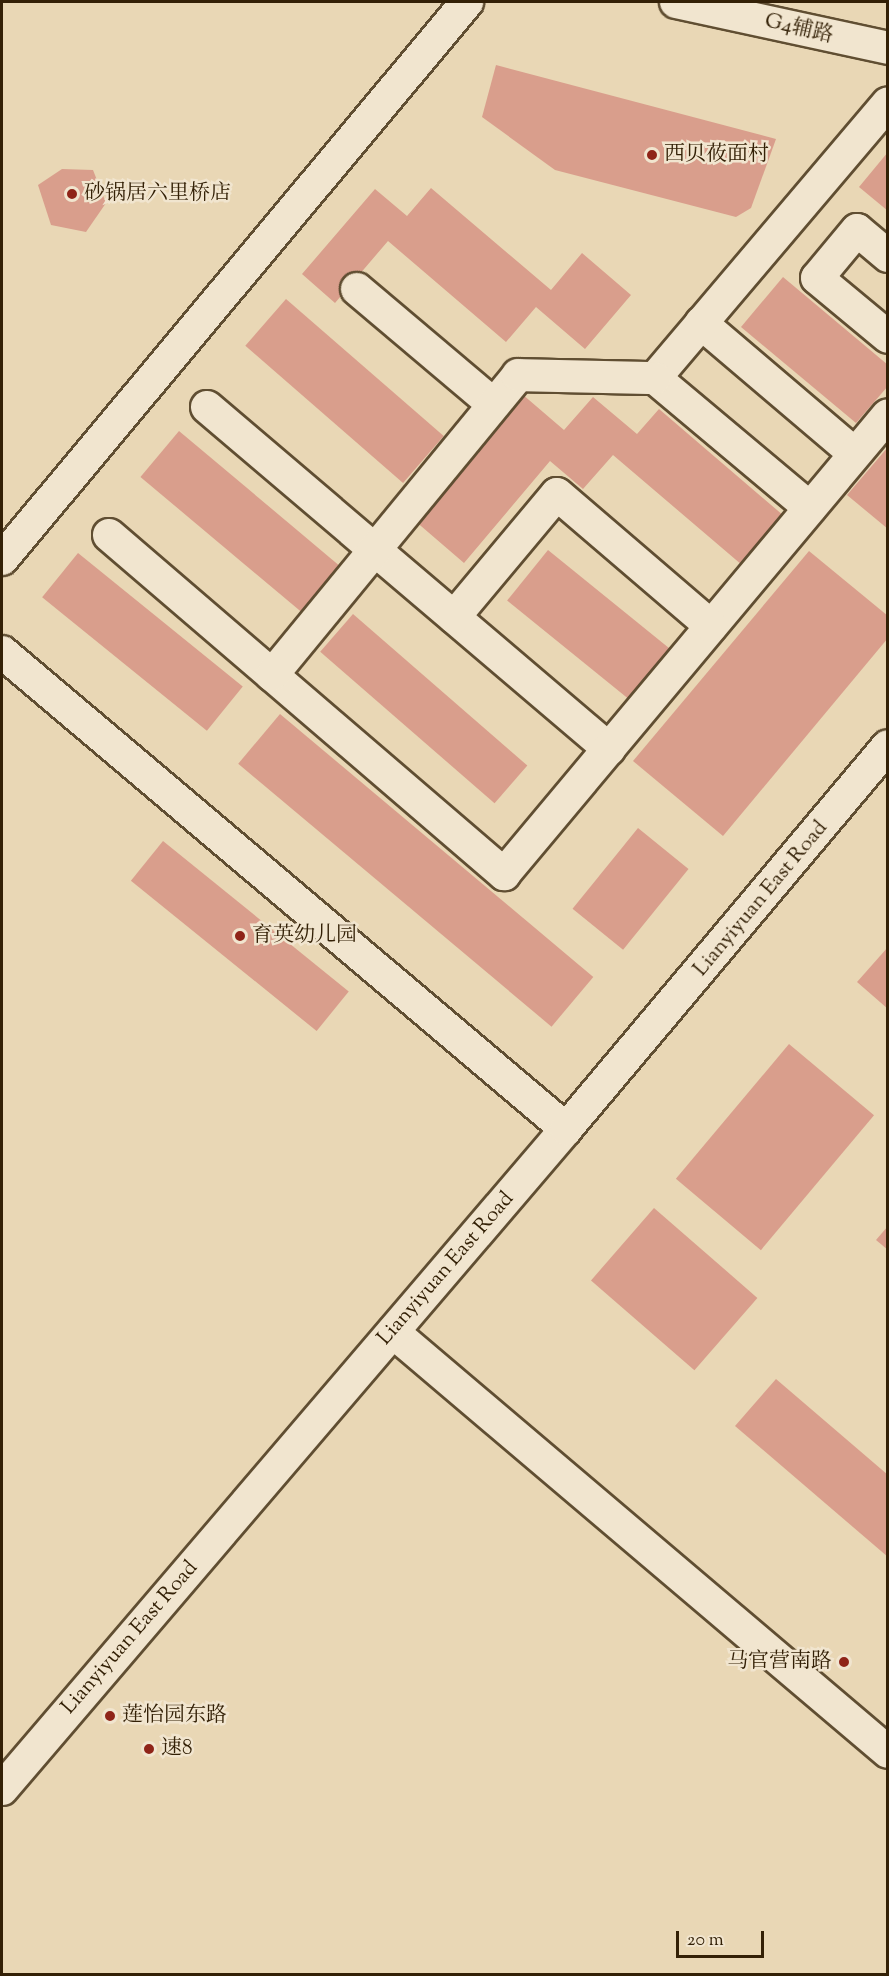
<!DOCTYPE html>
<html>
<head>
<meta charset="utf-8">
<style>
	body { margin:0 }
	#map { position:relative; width:889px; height:1976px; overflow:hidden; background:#e9d7b5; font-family:"Sorts Mill Goudy","Noto Serif SC",serif }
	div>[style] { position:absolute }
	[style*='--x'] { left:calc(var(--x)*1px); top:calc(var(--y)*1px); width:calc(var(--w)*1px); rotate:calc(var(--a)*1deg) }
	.building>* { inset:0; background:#d99e8c; transform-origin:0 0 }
	.roads { filter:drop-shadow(2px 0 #604e32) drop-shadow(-2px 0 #604e32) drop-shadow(0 2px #604e32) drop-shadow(0 -2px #604e32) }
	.minor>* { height:32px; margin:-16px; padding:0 16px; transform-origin:16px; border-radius:16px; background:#f1e5cf }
	.dots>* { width:16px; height:16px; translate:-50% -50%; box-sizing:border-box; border:3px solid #f1e5cf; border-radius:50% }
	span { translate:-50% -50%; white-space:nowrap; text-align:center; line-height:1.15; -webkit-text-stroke:5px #f1e5cf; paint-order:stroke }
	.street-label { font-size:21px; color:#332006 }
	.poi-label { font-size:21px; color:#332006 }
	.left { translate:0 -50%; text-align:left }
	.right { translate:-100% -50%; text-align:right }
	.frame { position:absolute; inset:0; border:3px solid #332006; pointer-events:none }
	.scale { position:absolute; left:676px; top:1931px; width:88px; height:27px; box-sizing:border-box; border:3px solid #332006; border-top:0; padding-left:8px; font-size:18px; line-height:21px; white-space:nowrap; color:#332006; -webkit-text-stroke:4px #f1e5cf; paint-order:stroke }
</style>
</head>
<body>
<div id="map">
	<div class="building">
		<i style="clip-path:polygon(496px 65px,776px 139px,751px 208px,736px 217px,555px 170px,482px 117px)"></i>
		<i style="clip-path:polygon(888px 152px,888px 211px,859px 187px)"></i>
		<i style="clip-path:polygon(62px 169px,93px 170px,106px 203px,86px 232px,51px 225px,38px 185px)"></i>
		<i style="clip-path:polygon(431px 188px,551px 290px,582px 253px,631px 295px,585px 349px,536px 307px,506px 342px,388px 241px,335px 303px,302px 274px,375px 189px,407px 216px)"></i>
		<i style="clip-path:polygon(783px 277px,888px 365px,888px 386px,856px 423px,741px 327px)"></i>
		<i style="left:286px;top:299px;width:209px;height:62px;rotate:41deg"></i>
		<i style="clip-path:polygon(522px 394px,564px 430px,593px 397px,637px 434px,659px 409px,784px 516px,742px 565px,613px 455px,583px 489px,550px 461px,464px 563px,414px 520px)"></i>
		<i style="left:179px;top:431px;width:211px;height:60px;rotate:40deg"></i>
		<i style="clip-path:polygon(888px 447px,888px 529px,847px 495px)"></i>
		<i style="left:548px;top:550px;width:158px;height:65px;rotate:39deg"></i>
		<i style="clip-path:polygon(809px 551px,888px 616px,888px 638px,723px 836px,633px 761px)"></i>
		<i style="left:78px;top:553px;width:212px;height:57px;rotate:39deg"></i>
		<i style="left:353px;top:614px;width:231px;height:50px;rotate:41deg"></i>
		<i style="left:280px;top:714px;width:409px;height:65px;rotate:40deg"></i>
		<i style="left:638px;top:828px;width:65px;height:104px;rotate:39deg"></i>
		<i style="left:163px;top:841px;width:239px;height:51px;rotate:39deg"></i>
		<i style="clip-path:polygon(888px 947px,888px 1009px,857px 982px)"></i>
		<i style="left:789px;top:1044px;width:111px;height:176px;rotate:40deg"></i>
		<i style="left:654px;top:1208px;width:137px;height:96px;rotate:41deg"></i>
		<i style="clip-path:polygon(888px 1226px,888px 1250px,876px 1240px)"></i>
		<i style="clip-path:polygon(776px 1379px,888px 1475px,888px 1557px,735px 1426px)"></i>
	</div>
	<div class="roads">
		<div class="minor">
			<i style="--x:676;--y:2;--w:217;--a:12.2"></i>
			<i style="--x:888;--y:256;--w:40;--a:-140"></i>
			<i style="--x:857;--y:230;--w:62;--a:129.8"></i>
			<i style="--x:817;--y:278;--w:92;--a:39.7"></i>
			<i style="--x:357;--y:289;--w:178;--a:40.2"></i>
			<i style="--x:701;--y:323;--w:202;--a:40.4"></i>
			<i style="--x:207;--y:407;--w:528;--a:40.39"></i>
			<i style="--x:810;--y:508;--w:202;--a:-140"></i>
			<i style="--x:655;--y:378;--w:360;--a:-49.7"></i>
			<i style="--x:109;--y:535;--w:521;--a:40.64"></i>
			<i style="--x:504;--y:874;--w:598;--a:-50.08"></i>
			<i style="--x:2;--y:559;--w:726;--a:-50.14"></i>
			<i style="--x:454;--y:617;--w:160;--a:-50.1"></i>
			<i style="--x:557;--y:494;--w:203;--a:40.6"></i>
			<i style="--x:2;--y:652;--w:739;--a:40.22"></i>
			<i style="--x:272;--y:675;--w:388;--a:-50.6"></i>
			<i style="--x:518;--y:375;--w:137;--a:1.3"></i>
			<i style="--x:393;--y:1332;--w:649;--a:40.31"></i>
			<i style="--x:2;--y:1789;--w:868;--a:-49.48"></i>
			<i style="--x:566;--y:1129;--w:500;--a:-49.95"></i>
		</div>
	</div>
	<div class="dots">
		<i style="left:652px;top:155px;background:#8f2418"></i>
		<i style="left:72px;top:194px;background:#8f2418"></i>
		<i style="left:240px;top:936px;background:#8f2418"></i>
		<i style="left:844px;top:1662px;background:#8f2418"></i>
		<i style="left:110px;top:1716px;background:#8f2418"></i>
		<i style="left:149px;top:1749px;background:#8f2418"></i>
	</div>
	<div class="street-label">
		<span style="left:799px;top:29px;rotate:13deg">G4辅路</span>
		<span style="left:761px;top:899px;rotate:-50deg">Lianyiyuan East Road</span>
		<span style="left:446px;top:1269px;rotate:-49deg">Lianyiyuan East Road</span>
		<span style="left:130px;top:1638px;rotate:-49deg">Lianyiyuan East Road</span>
	</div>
	<div class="poi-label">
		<span class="left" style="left:664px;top:155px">西贝莜面村</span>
		<span class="left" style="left:84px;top:194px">砂锅居六里桥店</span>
		<span class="left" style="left:252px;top:936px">育英幼儿园</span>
		<span class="right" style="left:832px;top:1662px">马官营南路</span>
		<span class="left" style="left:122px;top:1716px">莲怡园东路</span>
		<span class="left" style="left:161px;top:1749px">速8</span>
	</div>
	<div class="frame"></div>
	<div class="scale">20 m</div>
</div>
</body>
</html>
